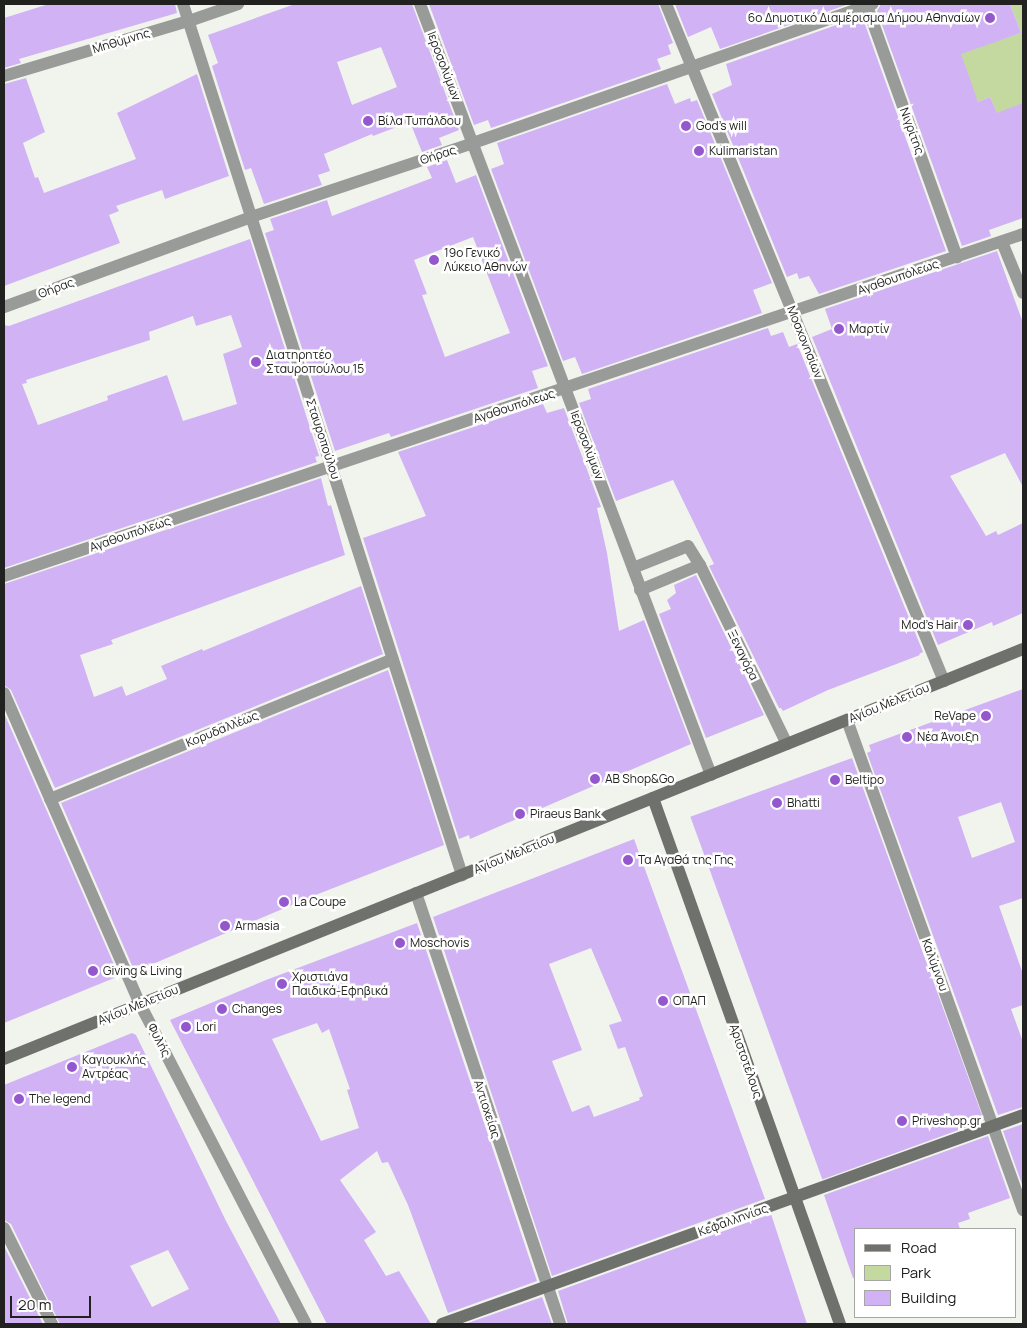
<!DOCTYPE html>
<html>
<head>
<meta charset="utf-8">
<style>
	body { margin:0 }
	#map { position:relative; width:1027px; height:1328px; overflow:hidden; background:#f1f4ed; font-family:Manrope,sans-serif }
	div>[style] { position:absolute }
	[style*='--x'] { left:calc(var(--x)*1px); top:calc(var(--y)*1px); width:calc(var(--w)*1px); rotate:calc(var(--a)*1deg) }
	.green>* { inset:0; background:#c3d9a0 }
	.building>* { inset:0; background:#d0b2f5; transform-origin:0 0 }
	.lane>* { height:12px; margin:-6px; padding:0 6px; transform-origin:6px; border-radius:6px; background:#999b98 }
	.street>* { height:12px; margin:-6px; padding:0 6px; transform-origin:6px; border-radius:6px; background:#999b98 }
	.secondary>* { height:12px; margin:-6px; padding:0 6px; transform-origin:6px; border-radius:6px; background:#6f716d }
	.dots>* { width:14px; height:14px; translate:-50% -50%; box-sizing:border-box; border:2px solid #fff; border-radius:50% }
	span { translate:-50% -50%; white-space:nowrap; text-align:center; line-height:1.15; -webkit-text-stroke:5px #fff; paint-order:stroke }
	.poi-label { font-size:12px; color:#21221f }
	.right { translate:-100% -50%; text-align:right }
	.left { translate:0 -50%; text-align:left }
	.street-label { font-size:12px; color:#21221f }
	.frame { position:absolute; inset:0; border:5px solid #21221f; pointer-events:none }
	.legend { position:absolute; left:854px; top:1228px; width:162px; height:90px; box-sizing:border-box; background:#fff; border:1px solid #a6a7a5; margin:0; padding:6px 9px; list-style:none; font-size:15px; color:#21221f }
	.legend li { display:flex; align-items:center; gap:10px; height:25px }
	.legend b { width:25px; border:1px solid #a6a7a5 }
	.scale { position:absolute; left:10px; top:1296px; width:81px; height:22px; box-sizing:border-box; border:2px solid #21221f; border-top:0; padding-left:6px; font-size:15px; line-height:18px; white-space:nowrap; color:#21221f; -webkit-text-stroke:4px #fff; paint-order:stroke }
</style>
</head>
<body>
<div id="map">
	<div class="green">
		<i style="clip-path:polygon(1010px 4px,1023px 4px,1023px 107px,998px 116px,990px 97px,978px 102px,955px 54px,1021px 33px)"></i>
	</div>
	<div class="building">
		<i style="clip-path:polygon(49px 4px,175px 4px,177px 13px,19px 59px,21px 63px,4px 68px,4px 18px)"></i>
		<i style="clip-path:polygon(evenodd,295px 4px,412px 4px,459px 130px,439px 138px,442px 145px,422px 152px,410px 122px,373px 136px,372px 134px,324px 154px,330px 171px,318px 175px,322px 185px,264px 204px,251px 168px,245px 170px,212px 66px,218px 63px,208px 35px,295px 4px,381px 47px,397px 87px,352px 105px,337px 62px,381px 47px)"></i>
		<i style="clip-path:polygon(429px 4px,658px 4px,673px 43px,668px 45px,671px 54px,657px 59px,661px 69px,491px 128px,488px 120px,474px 125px)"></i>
		<i style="clip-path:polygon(675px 4px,849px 4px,720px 49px,711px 27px,688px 37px)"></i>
		<i style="clip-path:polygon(881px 4px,1010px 4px,1021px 33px,961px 54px,978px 102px,990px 97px,997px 113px,1023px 103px,1023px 218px,989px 230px,991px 236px,962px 246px,877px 11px)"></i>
		<i style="clip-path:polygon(862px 16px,946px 251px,819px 294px,809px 276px,799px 279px,797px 273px,787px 277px,712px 94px,732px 85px,726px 64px)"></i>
		<i style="clip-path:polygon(197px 74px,229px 176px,165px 199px,162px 190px,116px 206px,119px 211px,109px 215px,120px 243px,4px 286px,4px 84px,26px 78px,45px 132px,23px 143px,35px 178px,38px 177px,44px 193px,136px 159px,117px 113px)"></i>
		<i style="clip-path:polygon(667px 84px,675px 104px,690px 98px,691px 102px,697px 100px,772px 283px,753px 290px,762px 313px,582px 374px,575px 357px,563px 361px,491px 169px,504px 164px,497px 143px)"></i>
		<i style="clip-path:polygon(evenodd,447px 160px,456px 183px,476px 175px,548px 366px,532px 371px,538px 388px,391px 437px,389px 433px,335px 451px,265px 233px,274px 230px,270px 219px,327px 200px,332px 216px,432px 178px,427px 167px,447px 160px,473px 237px,510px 333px,445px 357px,422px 295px,427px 294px,414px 260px,473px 237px)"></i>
		<i style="clip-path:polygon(evenodd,250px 239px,319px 456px,315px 457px,317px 462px,4px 568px,4px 325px,9px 326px,250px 239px,231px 315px,242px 347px,223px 354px,237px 404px,183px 421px,167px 375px,107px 396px,108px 400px,38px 425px,22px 384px,27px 383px,26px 380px,150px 340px,149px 332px,193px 316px,196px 326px,231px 315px)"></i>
		<i style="clip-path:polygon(997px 251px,1023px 323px,1023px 487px,1005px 453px,950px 476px,986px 536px,996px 531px,998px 535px,1023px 523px,1023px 613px,993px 626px,992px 622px,938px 645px,812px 337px,832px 329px,825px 309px)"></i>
		<i style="clip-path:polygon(768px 328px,771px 336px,783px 332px,789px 347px,797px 344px,923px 652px,919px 654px,920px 655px,828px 690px,783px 711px,781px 708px,779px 708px,709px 566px,714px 564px,673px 480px,616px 501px,579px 403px,591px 399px,588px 389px)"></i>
		<i style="clip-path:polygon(543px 404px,547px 413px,564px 408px,601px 507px,597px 508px,607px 553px,619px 631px,644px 620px,691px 744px,470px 839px,469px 835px,459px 839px,363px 538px,426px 516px,398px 452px)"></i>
		<i style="clip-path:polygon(321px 478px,328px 506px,331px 505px,345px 555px,111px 640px,113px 644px,80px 655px,94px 697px,122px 686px,126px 696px,167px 679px,161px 666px,202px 649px,203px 651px,361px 586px,383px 654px,55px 788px,11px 690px,4px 685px,4px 584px)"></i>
		<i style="clip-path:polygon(696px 575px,764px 715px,706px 738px,659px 614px,671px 609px,667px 600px,676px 593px,674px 585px)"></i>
		<i style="clip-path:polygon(388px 670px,444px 845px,318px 894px,148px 966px,147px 964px,134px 970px,61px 803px)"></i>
		<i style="clip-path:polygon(evenodd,1023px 689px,1023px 898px,999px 906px,1023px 974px,1023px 1005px,1011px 1009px,1023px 1042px,1023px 1107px,998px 1115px,867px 753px,871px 751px,869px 745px,1023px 689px,1001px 802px,1015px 842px,972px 858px,958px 817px,1001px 802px)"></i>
		<i style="clip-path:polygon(4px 713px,119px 976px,4px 1023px)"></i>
		<i style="left:852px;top:758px;width:386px;height:172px;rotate:70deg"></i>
		<i style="clip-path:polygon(evenodd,634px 839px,765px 1199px,552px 1276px,433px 917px,634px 839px,591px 948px,622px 1021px,609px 1025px,618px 1049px,625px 1047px,643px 1096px,639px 1098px,640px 1100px,594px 1117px,589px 1105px,572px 1112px,552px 1061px,582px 1050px,549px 964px,591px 948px)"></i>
		<i style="clip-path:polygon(evenodd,417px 923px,537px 1281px,448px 1313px,408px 1205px,388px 1162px,382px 1163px,377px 1151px,340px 1180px,376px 1232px,364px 1240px,386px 1276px,399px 1271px,431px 1324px,327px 1324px,170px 1020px,266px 980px,417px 923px,317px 1023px,322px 1033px,329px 1029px,350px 1089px,347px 1090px,359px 1128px,321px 1141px,272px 1039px,317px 1023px)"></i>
		<i style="clip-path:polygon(evenodd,132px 1033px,136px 1035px,226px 1221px,281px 1324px,60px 1324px,11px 1224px,4px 1220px,4px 1085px,132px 1033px,168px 1250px,189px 1289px,152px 1307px,130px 1266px,168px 1250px)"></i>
		<i style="clip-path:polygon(1023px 1124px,1023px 1187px,1003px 1131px)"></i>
		<i style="clip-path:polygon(988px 1136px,1010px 1198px,968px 1213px,970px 1219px,958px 1223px,960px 1229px,856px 1229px,856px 1278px,853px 1278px,824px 1195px)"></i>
		<i style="clip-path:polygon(771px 1214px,807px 1324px,568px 1324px,558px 1291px)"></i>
		<i style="clip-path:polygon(4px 1246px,43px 1324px,4px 1324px)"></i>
		<i style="clip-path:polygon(542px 1297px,552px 1324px,465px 1324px)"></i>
	</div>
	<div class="lane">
		<i style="--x:688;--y:546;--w:22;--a:58"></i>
		<i style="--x:700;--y:565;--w:199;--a:64.1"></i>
	</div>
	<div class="street">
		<i style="--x:183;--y:4;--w:915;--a:72.24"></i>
		<i style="--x:420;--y:4;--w:824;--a:69.32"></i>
		<i style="--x:666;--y:4;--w:732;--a:67.68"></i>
		<i style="--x:867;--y:6;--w:267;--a:70.3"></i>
		<i style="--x:4;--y:76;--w:193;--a:-16.6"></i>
		<i style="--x:189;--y:21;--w:52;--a:-19.1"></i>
		<i style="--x:1002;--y:242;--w:55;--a:67.6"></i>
		<i style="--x:4;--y:307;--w:263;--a:-20"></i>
		<i style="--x:251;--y:217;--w:234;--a:-18.4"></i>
		<i style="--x:473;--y:143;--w:423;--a:-19.2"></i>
		<i style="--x:633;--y:568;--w:59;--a:-21.8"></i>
		<i style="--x:4;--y:576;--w:1075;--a:-18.55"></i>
		<i style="--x:640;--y:590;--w:65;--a:-22.6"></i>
		<i style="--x:4;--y:693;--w:339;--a:66.4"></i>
		<i style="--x:140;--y:1004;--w:360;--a:62.6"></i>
		<i style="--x:847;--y:720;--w:521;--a:70.24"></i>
		<i style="--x:50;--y:799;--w:370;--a:-22.2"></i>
		<i style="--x:416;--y:893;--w:454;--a:71.5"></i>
		<i style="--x:4;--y:1228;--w:107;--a:63.4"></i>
	</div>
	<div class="secondary">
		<i style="--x:653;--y:798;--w:558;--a:70.43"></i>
		<i style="--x:4;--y:1059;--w:1098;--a:-21.92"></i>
		<i style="--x:442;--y:1324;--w:617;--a:-19.78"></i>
	</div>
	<div class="dots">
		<i style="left:990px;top:18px;background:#9457ce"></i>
		<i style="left:368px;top:121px;background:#9457ce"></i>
		<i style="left:686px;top:126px;background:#9457ce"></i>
		<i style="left:699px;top:151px;background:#9457ce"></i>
		<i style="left:434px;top:260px;background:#9457ce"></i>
		<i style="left:839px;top:329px;background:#9457ce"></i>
		<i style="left:256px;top:362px;background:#9457ce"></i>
		<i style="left:968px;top:625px;background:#9457ce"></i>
		<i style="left:986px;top:716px;background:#9457ce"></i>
		<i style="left:907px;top:737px;background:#9457ce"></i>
		<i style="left:595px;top:779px;background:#9457ce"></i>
		<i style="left:835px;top:780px;background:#9457ce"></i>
		<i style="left:777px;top:803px;background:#9457ce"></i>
		<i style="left:520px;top:814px;background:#9457ce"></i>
		<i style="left:628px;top:860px;background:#9457ce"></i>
		<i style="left:284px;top:902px;background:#9457ce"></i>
		<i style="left:225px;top:926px;background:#9457ce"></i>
		<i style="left:400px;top:943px;background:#9457ce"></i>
		<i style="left:93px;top:971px;background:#9457ce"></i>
		<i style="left:282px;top:984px;background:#9457ce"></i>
		<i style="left:663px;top:1001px;background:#9457ce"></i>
		<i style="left:222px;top:1009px;background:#9457ce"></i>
		<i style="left:186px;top:1027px;background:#9457ce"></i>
		<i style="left:72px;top:1067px;background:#9457ce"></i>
		<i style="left:19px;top:1099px;background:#9457ce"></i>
		<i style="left:902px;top:1121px;background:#9457ce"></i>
	</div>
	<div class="poi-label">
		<span class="right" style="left:980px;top:18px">6ο Δημοτικό Διαμέρισμα Δήμου Αθηναίων</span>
		<span class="left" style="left:378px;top:121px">Βίλα Τυπάλδου</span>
		<span class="left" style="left:696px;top:126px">God's will</span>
		<span class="left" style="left:709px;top:151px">Kulimaristan</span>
		<span class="left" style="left:444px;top:260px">19ο Γενικό<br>Λύκειο Αθηνών</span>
		<span class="left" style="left:849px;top:329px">Μαρτίν</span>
		<span class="left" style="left:266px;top:362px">Διατηρητέο<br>Σταυροπούλου 15</span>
		<span class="right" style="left:958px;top:625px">Mod's Hair</span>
		<span class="right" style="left:976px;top:716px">ReVape</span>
		<span class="left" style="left:917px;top:737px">Νέα Άνοιξη</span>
		<span class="left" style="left:605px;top:779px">ΑΒ Shop&amp;Go</span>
		<span class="left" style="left:845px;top:780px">Beltipo</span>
		<span class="left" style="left:787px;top:803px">Bhatti</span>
		<span class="left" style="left:530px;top:814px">Piraeus Bank</span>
		<span class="left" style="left:638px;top:860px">Τα Αγαθά της Γης</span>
		<span class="left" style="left:294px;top:902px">La Coupe</span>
		<span class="left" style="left:235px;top:926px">Armasia</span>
		<span class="left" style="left:410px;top:943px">Moschovis</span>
		<span class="left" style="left:103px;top:971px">Giving &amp; Living</span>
		<span class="left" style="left:292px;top:984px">Χριστιάνα<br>Παιδικά-Εφηβικά</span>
		<span class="left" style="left:673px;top:1001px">ΟΠΑΠ</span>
		<span class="left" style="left:232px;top:1009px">Changes</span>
		<span class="left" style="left:196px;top:1027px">Lori</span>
		<span class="left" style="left:82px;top:1067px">Καγιουκλής<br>Αντρέας</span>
		<span class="left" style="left:29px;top:1099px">The legend</span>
		<span class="left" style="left:912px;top:1121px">Priveshop.gr</span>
	</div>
	<div class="street-label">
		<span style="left:121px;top:41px;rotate:-17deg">Μηθύμνης</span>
		<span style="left:444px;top:66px;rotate:69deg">Ιεροσολύμων</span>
		<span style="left:912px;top:131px;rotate:70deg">Νιγρίτης</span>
		<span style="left:438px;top:155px;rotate:-18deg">Θήρας</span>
		<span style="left:898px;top:277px;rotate:-19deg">Αγαθουπόλεως</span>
		<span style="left:56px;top:288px;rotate:-20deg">Θήρας</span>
		<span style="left:805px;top:342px;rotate:68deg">Μοσχονησίων</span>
		<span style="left:514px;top:406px;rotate:-18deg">Αγαθουπόλεως</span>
		<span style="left:323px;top:439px;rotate:72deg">Σταυροπούλου</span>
		<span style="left:587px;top:445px;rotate:69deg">Ιεροσολύμων</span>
		<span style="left:130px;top:534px;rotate:-19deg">Αγαθουπόλεως</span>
		<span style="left:743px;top:655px;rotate:64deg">Ξεναγόρα</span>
		<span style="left:889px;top:703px;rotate:-22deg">Αγίου Μελετίου</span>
		<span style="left:222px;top:729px;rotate:-22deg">Κορυδαλλέως</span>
		<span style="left:514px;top:854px;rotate:-22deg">Αγίου Μελετίου</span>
		<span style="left:935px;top:965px;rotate:70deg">Καλύμνου</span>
		<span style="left:138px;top:1005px;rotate:-22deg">Αγίου Μελετίου</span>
		<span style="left:159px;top:1040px;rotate:63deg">Φυλής</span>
		<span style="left:746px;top:1061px;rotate:71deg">Αριστοτέλους</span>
		<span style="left:487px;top:1109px;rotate:72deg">Αντιοχείας</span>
		<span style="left:733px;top:1220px;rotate:-20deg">Κεφαλληνίας</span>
	</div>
	<div class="frame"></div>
	<ul class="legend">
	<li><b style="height:6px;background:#6f716d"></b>Road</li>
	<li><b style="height:14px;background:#c3d9a0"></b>Park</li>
	<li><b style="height:14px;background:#d0b2f5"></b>Building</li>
	</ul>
	<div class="scale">20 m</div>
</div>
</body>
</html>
